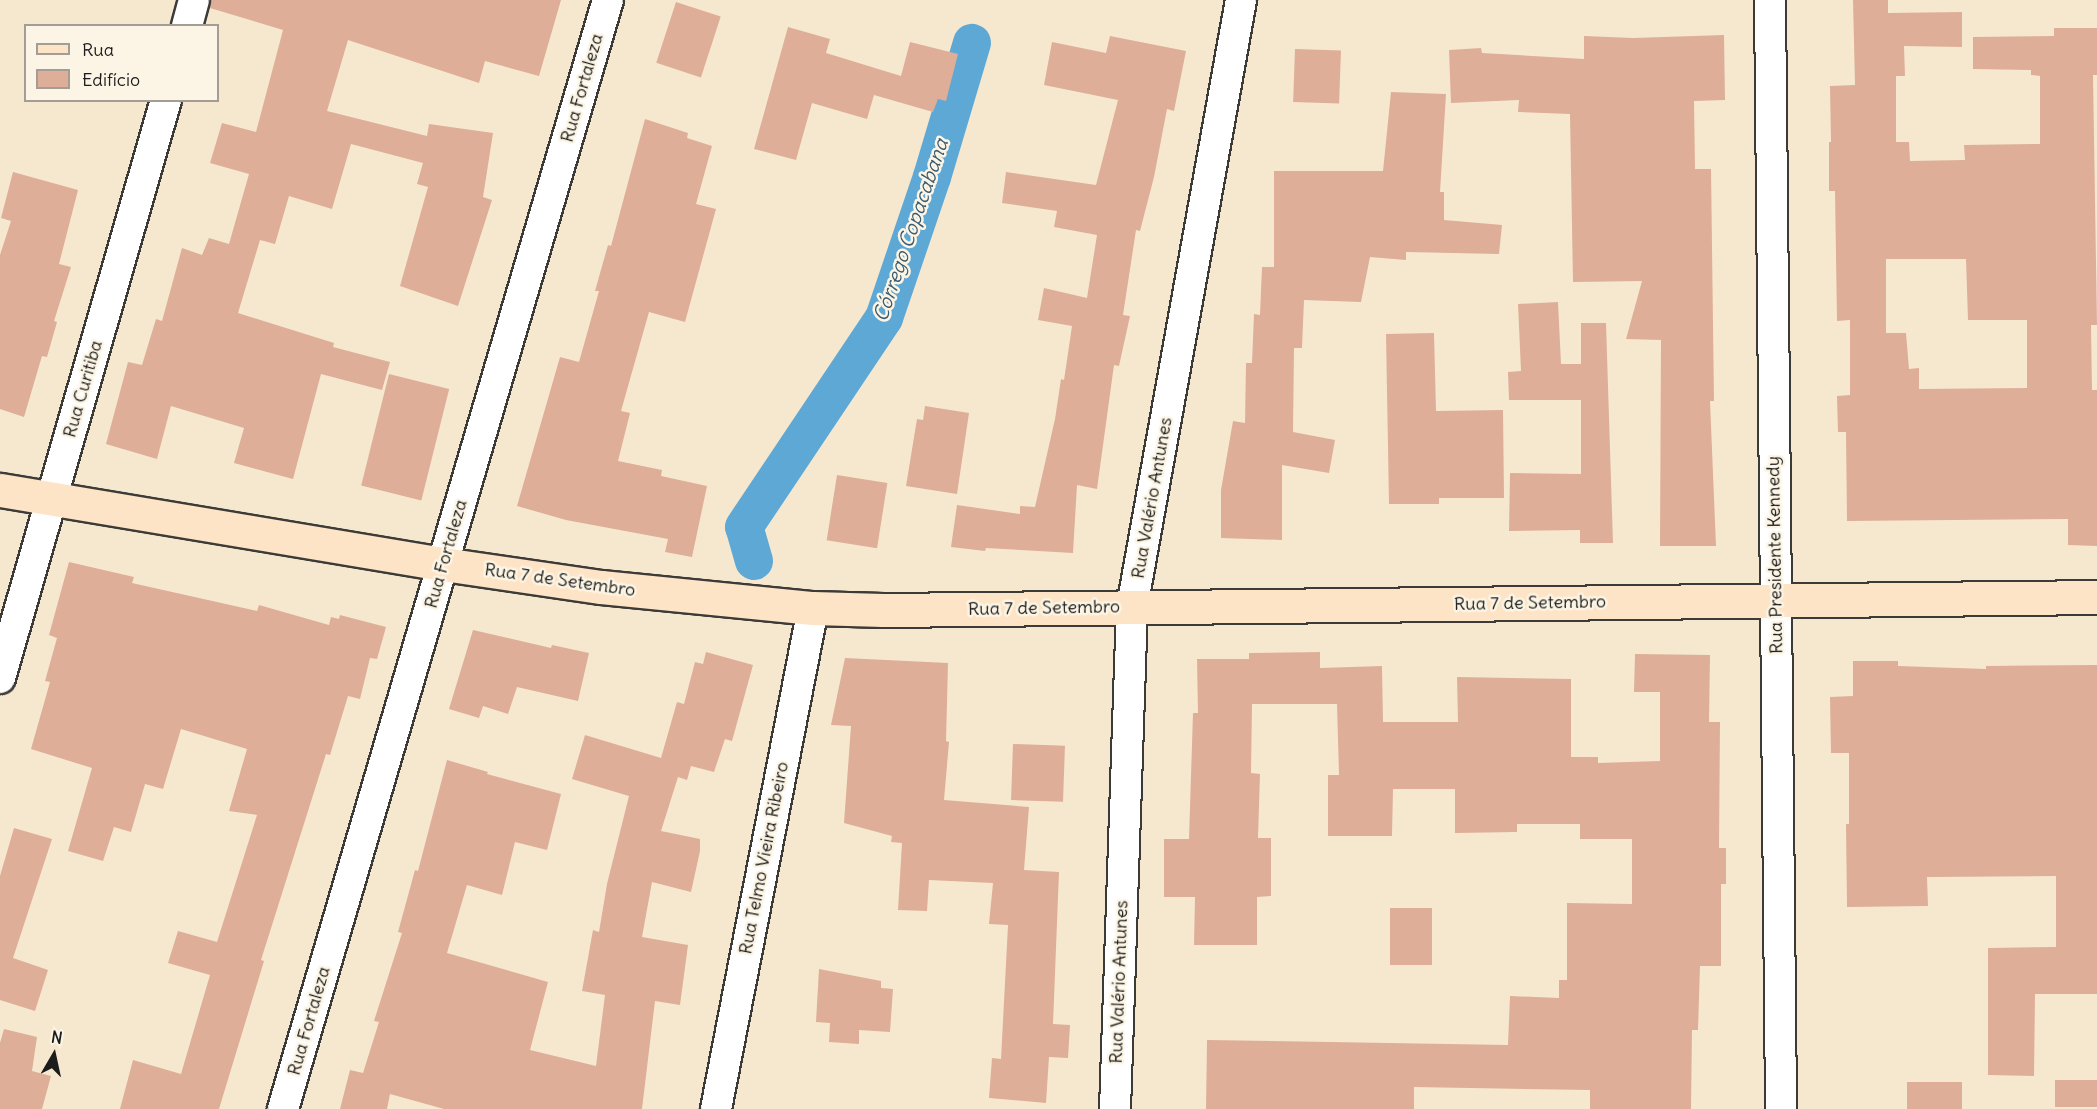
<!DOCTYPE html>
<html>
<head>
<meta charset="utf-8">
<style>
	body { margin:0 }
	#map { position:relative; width:2097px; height:1109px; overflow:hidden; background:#f6e8cf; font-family:Delius,sans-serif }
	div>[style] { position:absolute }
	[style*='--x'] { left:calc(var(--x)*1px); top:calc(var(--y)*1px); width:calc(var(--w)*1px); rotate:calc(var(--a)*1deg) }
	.canal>* { height:38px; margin:-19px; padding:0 19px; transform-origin:19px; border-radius:19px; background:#5ea8d6 }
	.building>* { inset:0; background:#deae98; transform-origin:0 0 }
	.roads { filter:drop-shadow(2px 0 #3d3b37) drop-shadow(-2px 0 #3d3b37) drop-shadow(0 2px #3d3b37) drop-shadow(0 -2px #3d3b37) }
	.street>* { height:30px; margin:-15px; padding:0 15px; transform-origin:15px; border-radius:15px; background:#fff }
	.secondary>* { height:33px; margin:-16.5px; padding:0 16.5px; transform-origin:16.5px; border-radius:16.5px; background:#fee4c6 }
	span { translate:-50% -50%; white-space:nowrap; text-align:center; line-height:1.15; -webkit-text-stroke:5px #fcf5e5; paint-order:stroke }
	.street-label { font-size:18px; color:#1c1c1c }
	.water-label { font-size:20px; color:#3a5b70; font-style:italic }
	.legend { position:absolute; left:24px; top:24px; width:195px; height:78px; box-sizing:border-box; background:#fcf5e5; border:2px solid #a29e95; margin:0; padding:8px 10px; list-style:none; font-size:18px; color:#1c1c1c }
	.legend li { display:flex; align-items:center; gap:12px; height:30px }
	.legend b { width:30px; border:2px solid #a29e95 }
	.north { position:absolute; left:24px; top:1025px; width:60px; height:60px; -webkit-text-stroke:4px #fcf5e5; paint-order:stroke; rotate:9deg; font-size:16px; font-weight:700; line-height:24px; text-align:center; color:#1c1c1c }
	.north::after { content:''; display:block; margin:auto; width:21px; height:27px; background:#1c1c1c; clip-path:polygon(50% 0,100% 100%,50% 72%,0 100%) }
</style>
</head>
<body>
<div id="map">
	<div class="canal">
		<i style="--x:754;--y:561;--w:35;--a:-106"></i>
		<i style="--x:744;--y:527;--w:252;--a:-56.2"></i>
		<i style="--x:884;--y:318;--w:149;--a:-71.2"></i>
		<i style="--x:932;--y:177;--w:140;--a:-73.4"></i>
	</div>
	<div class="building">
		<i style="clip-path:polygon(211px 0,561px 0,539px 76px,485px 61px,479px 83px,348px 40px,327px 111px,427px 136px,429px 124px,493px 133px,483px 197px,492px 200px,458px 306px,400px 286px,428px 187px,417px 184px,423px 163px,351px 144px,332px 209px,289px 196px,275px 244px,260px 240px,238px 313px,334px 343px,333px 347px,390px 362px,382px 390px,321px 374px,293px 479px,234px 463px,244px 428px,171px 406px,157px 459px,106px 444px,128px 362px,142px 365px,156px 319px,162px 321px,182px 248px,202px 255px,209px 238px,229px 244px,249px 174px,210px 163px,222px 123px,256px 132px,283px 30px,210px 8px)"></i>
		<i style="clip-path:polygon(evenodd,1853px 0,1888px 0,1888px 13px,1962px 12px,1962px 47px,1904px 46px,1905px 76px,1896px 76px,1896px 142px,1909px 142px,1910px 161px,1965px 160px,1964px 145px,2040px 144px,2040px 76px,2031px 75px,2031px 70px,1973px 69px,1973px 37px,2054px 36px,2054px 28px,2097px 28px,2097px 75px,2093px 75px,2097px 325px,2091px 325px,2092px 390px,2097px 390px,2097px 546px,2068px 545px,2068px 519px,1847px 521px,1846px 432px,1838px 432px,1837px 396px,1850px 395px,1850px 320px,1837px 321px,1835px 191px,1829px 191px,1829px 142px,1831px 142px,1830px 86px,1855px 85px,1853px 0,1886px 259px,1966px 259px,1968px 320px,2027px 320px,2027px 388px,1919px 389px,1919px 368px,1909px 369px,1906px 333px,1886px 333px,1886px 259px)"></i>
		<i style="left:676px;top:2px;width:47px;height:64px;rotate:18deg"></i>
		<i style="clip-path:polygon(788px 27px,830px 39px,826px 53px,901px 76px,910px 42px,958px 54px,946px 101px,938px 99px,933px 112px,874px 95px,867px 119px,812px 103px,796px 160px,754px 149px)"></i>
		<i style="clip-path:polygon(1724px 35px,1725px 100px,1694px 101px,1695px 169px,1711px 169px,1714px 401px,1710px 401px,1716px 546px,1660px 546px,1661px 340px,1626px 339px,1642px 281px,1573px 282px,1570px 114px,1518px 112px,1519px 100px,1451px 103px,1449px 50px,1481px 48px,1482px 53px,1584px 59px,1584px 36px,1633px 38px)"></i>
		<i style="clip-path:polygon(1110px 36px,1186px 51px,1174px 111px,1167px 109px,1154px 177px,1140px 231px,1136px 230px,1123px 315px,1130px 316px,1119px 366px,1114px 365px,1097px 489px,1077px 485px,1073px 553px,986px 548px,985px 551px,951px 547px,957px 505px,1020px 514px,1020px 506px,1035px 507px,1055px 419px,1061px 379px,1064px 380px,1072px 326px,1038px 320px,1044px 288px,1087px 298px,1097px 235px,1054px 227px,1057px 211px,1002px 203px,1006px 172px,1096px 185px,1118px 100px,1044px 85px,1052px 42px,1106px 53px)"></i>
		<i style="left:1295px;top:49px;width:46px;height:53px;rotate:2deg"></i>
		<i style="clip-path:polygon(1391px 92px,1446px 94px,1440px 192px,1444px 192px,1444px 220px,1502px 225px,1499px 254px,1406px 252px,1406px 260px,1370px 257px,1361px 302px,1304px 300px,1302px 348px,1294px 348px,1293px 432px,1335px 440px,1329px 473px,1282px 465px,1282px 540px,1221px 538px,1221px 490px,1233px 421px,1245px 423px,1246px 363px,1252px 363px,1254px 314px,1260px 315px,1262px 267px,1274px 267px,1274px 171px,1383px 171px)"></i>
		<i style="clip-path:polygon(645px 119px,688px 133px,687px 138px,712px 146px,696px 204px,716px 209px,685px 322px,649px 312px,621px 411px,630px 413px,618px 461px,662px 470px,661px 476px,707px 486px,692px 557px,665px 552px,668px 539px,566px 520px,517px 506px,560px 357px,579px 362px,599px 291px,595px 291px,608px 245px,611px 246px)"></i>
		<i style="clip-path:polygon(13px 172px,78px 190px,59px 264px,71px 267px,54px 321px,57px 322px,47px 357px,42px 356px,24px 417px,0 409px,0 255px,11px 221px,1px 218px)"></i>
		<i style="clip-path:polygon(1558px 302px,1561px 364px,1581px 364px,1581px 323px,1606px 323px,1613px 543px,1580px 543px,1580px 530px,1509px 531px,1510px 473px,1581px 474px,1581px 400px,1509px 400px,1508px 372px,1521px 371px,1518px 304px)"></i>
		<i style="clip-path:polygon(1434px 333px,1436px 411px,1503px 410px,1504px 498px,1439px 498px,1439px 504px,1389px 504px,1386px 334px)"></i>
		<i style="left:389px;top:374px;width:62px;height:115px;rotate:14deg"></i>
		<i style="clip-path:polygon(925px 406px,969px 413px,957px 494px,906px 486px,917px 419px,923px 420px)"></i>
		<i style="left:837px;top:475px;width:51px;height:66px;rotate:9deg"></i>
		<i style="clip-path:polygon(69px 562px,134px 577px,132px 583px,257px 611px,259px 605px,329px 625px,331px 617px,339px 619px,340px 615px,386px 627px,377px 659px,370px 658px,360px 699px,348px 696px,330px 755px,326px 754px,261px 960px,264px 961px,219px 1109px,120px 1109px,133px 1060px,181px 1074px,210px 975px,168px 963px,178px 931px,217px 942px,257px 815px,229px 811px,247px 749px,181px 729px,163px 789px,145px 784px,131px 832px,114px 827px,103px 861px,68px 851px,92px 768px,31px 749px,50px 682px,45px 681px,57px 638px,49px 635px)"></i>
		<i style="clip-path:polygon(473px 630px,551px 648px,552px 645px,589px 653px,578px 701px,517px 687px,508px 714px,483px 706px,479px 718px,449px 709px)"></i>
		<i style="clip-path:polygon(706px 652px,753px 665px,732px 741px,725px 739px,714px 772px,691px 766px,687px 780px,678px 777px,661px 831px,700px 839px,700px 851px,691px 892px,652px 882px,642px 937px,688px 945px,680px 1005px,655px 1001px,642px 1109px,444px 1109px,390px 1094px,387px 1109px,340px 1109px,350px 1070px,363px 1073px,379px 1022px,374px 1021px,402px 933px,398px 932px,415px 870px,418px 871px,447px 760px,488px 772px,487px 774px,561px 794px,547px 850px,515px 842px,502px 895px,467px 885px,447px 953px,548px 982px,530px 1050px,596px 1066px,605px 995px,582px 991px,593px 930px,599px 932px,607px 884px,629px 796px,572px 779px,585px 735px,661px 758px,677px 702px,684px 704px,695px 662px,703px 664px)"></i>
		<i style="clip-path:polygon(1320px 652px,1320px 668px,1382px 666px,1383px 722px,1458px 722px,1457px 677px,1571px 679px,1571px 757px,1598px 757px,1598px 763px,1660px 761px,1660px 692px,1634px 692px,1635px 654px,1710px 655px,1709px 722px,1720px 722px,1719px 848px,1726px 848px,1726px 884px,1721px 884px,1721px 966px,1700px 966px,1698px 1030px,1692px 1030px,1691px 1109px,1590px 1109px,1590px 1090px,1414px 1087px,1414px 1109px,1206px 1109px,1207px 1040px,1508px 1045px,1510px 996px,1559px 998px,1559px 980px,1567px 980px,1567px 903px,1632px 904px,1632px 839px,1580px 839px,1580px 824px,1517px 824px,1517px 832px,1455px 833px,1455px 789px,1393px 789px,1392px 836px,1328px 836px,1328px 775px,1339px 775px,1337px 704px,1252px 704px,1251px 773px,1260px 774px,1258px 838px,1271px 838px,1271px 896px,1257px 897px,1257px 945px,1194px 945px,1195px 897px,1164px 897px,1164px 839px,1189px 839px,1193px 713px,1198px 713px,1197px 659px,1249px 659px,1249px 653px)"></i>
		<i style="clip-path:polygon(845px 658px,948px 663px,946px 741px,949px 742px,944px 800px,1029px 807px,1024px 870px,1059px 872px,1053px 1024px,1070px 1025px,1068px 1058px,1049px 1057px,1046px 1103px,989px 1098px,992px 1058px,1001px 1059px,1008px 925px,989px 924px,993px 883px,929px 880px,927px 911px,898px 910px,902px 843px,891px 842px,892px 836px,844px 823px,851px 726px,831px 725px)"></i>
		<i style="clip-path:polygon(1853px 661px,1898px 661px,1898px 666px,1986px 669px,1986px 666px,2097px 665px,2097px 994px,2035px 994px,2034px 1076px,1988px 1075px,1988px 948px,2056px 947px,2056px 876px,1927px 877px,1928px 906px,1847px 907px,1846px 824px,1849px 824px,1849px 753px,1831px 753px,1830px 697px,1853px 696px)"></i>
		<i style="left:1013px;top:744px;width:52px;height:56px;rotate:2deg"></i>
		<i style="clip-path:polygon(14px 828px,52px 839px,13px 958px,48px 970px,35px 1011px,0 1000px,0 876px)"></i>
		<i style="left:1390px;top:908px;width:42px;height:57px"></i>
		<i style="clip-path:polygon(819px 969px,881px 981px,881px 988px,893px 989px,890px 1032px,859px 1030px,859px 1044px,829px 1042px,830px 1023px,816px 1022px)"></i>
		<i style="clip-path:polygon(4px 1029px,37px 1037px,32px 1071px,51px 1076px,42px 1109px,0 1109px,0 1043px)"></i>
		<i style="left:2055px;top:1080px;width:42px;height:27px"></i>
		<i style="left:1907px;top:1082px;width:55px;height:27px"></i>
	</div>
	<div class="roads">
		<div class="street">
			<i style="--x:1770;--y:0;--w:1109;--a:89.43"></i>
			<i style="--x:187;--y:26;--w:27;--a:-75"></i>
			<i style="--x:0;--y:678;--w:601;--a:-73.98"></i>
			<i style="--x:283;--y:1109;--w:1156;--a:-73.67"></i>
			<i style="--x:716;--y:1109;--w:510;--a:-79.04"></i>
			<i style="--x:1115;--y:1109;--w:502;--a:-88.06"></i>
			<i style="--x:1132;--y:607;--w:617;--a:-79.82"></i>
		</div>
		<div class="secondary">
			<i style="--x:0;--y:490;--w:449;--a:9.5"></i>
			<i style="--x:443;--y:564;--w:160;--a:8.3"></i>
			<i style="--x:601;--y:587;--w:213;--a:5.7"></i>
			<i style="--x:813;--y:608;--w:70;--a:1.6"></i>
			<i style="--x:883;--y:610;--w:1214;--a:-0.61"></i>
		</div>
	</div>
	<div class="street-label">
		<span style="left:582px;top:88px;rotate:-74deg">Rua Fortaleza</span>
		<span style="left:83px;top:389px;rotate:-74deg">Rua Curitiba</span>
		<span style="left:1152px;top:498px;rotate:-80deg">Rua Valério Antunes</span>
		<span style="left:446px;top:554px;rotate:-74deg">Rua Fortaleza</span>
		<span style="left:1775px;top:555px;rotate:-91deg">Rua Presidente Kennedy</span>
		<span style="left:560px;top:580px;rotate:8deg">Rua 7 de Setembro</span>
		<span style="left:1530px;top:603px;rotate:-1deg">Rua 7 de Setembro</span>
		<span style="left:1044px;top:608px;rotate:-1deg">Rua 7 de Setembro</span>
		<span style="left:764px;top:858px;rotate:-79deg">Rua Telmo Vieira Ribeiro</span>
		<span style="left:1119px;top:982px;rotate:-88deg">Rua Valério Antunes</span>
		<span style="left:309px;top:1021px;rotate:-74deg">Rua Fortaleza</span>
	</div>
	<div class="water-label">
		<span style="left:910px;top:230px;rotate:-71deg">Córrego Copacabana</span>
	</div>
	<ul class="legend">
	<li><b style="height:8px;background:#fee4c6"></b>Rua</li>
	<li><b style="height:16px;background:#deae98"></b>Edifício</li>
	</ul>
	<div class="north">N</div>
</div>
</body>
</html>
